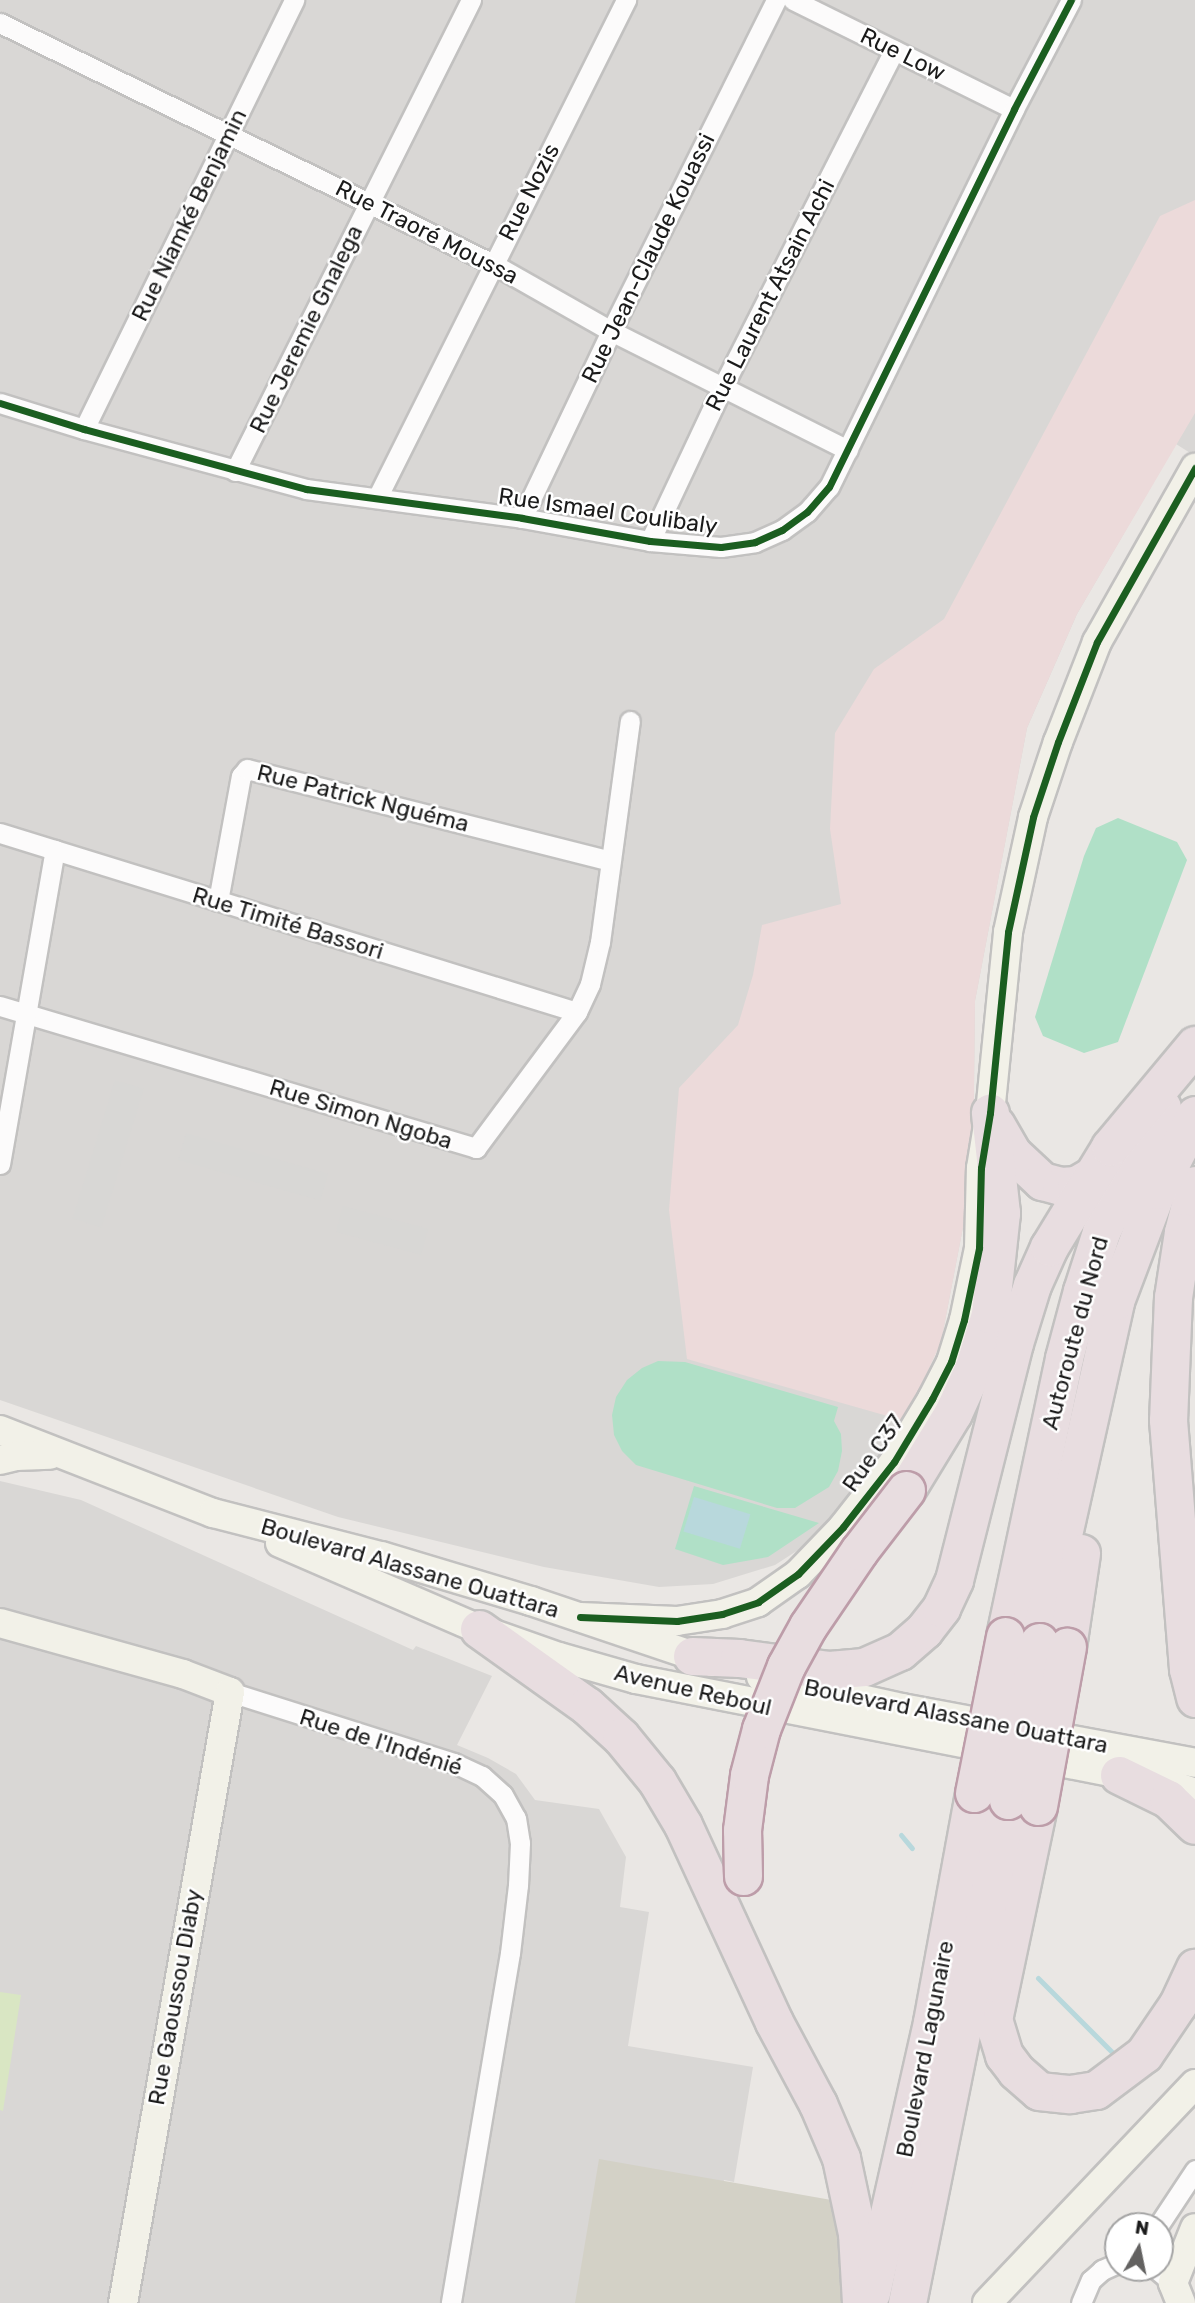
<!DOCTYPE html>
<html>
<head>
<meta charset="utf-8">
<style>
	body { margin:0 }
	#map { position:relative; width:1195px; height:2303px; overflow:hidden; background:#eae7e4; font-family:Rubik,sans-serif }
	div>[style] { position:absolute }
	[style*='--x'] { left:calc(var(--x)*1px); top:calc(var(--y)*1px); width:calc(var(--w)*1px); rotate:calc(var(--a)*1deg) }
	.residential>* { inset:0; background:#d9d7d5 }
	.commercial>* { inset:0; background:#ecdada }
	.construction>* { inset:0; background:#d3d1c6 }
	.grass>* { inset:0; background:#d9e6c3 }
	.pitch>* { inset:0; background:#b0e0c7 }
	.parking>* { inset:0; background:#d8d7d5; transform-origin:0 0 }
	.water>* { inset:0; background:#b8d8dc; transform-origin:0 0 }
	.stream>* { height:5px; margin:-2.5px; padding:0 2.5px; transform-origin:2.5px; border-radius:2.5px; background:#b8d8dc }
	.roads { filter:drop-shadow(2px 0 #c2c1c0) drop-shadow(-2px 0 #c2c1c0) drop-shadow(0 2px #c2c1c0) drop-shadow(0 -2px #c2c1c0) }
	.street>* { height:19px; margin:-9.5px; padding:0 9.5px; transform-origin:9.5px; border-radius:9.5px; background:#fcfbfb }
	.secondary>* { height:28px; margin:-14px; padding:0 14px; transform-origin:14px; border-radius:14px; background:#f2f1e8 }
	.highway>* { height:37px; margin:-18.5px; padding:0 18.5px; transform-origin:18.5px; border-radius:18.5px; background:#e8dde0 }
	.bridges { filter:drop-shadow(2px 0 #bd9da9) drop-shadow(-2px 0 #bd9da9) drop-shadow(0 2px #bd9da9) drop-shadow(0 -2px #bd9da9) }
	.highway-bridge>* { height:37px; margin:-18.5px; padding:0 18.5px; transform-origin:18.5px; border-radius:18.5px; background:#e8dde0 }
	.cycleway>* { height:7px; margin:-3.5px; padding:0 3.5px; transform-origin:3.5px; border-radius:3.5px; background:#1b5e20 }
	span { translate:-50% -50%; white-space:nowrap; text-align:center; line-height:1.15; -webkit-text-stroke:5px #fff; paint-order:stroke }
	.street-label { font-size:23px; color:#1b1b1b }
	.north { position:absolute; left:1104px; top:2212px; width:70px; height:70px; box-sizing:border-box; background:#fff; border:2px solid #a4a4a4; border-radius:50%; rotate:9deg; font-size:19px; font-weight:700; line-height:28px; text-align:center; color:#1b1b1b }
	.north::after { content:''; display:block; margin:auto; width:24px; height:32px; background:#636261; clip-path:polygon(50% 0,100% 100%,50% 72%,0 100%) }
</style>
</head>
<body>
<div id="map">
	<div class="residential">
		<i style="clip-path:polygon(0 0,1195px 0,1195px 456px,1176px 444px,1077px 614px,1027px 728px,975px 1001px,973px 1175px,941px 1342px,882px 1463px,812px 1541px,775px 1565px,713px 1584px,659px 1587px,544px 1567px,338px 1517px,0 1400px)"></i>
		<i style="clip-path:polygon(0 1481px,81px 1500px,413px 1650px,416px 1646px,492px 1676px,457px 1745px,488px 1758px,516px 1774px,535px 1800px,599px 1809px,626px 1857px,620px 1907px,649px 1912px,628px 2046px,753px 2067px,734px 2182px,724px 2180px,704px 2303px,0 2303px)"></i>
	</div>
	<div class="commercial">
		<i style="clip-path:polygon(1195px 200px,1195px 413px,1077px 614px,1027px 728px,975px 1001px,973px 1175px,941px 1342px,905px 1421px,687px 1359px,669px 1210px,679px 1088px,738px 1025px,753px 975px,762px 925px,841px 904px,830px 829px,835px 733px,874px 669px,944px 619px,1160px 216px)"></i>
	</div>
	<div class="construction">
		<i style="clip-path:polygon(599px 2159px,837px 2201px,846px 2254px,842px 2303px,575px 2303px)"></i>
	</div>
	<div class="grass">
		<i style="clip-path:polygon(0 1992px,21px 1995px,3px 2111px,0 2110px)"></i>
	</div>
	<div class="pitch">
		<i style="clip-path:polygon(1118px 818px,1177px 842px,1187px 860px,1118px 1042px,1084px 1053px,1043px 1036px,1035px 1017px,1084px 856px,1096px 828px)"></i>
		<i style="clip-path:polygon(658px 1361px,685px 1362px,838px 1407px,834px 1421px,841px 1434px,842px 1451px,838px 1471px,829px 1487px,795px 1508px,777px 1508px,636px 1465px,622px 1451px,614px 1435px,612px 1415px,616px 1397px,627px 1380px,642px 1368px)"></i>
		<i style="clip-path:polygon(694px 1486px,819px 1523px,768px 1557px,723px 1565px,675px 1549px)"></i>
	</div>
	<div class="parking">
		<i style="left:115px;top:1080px;width:30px;height:145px;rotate:17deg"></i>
		<i style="left:186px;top:1133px;width:148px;height:28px;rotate:16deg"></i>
		<i style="left:343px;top:1206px;width:88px;height:27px;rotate:15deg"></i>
	</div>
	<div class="water">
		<i style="left:694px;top:1497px;width:59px;height:36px;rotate:17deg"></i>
	</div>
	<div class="stream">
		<i style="--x:901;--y:1835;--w:17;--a:50"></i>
		<i style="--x:1038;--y:1978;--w:106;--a:45"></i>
	</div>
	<div class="roads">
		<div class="street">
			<i style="--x:793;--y:0;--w:246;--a:26.3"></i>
			<i style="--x:0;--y:23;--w:549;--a:26.05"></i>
			<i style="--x:493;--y:264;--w:136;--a:29.6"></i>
			<i style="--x:611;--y:331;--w:265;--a:26.7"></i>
			<i style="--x:0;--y:403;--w:88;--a:17.2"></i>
			<i style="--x:84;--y:429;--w:230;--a:15.1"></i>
			<i style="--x:306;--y:489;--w:218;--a:7.6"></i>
			<i style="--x:522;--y:518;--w:130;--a:10.2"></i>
			<i style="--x:650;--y:541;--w:71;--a:4.8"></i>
			<i style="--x:721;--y:547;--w:34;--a:-8"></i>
			<i style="--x:755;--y:542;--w:30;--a:-24"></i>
			<i style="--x:782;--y:530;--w:31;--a:-36"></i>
			<i style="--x:807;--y:512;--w:33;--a:-49"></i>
			<i style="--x:829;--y:487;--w:421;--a:-63.9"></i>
			<i style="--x:1014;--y:109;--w:123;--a:-62.4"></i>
			<i style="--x:84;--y:429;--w:478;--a:-63.9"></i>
			<i style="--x:235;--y:471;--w:527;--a:-63.39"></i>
			<i style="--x:377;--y:498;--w:557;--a:-63.43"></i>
			<i style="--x:522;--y:518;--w:207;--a:-64.5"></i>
			<i style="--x:611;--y:331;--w:370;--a:-63.5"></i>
			<i style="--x:650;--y:541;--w:171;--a:-64.8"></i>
			<i style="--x:723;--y:386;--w:377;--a:-63"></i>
			<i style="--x:0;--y:833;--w:604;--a:17.24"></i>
			<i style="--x:218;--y:901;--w:127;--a:-79.6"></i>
			<i style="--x:241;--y:776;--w:9;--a:-49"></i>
			<i style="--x:247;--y:769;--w:375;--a:14.2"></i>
			<i style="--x:0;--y:1006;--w:497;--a:16.6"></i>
			<i style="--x:476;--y:1148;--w:169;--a:-53.4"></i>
			<i style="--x:577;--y:1012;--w:31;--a:-65"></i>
			<i style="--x:590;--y:984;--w:43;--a:-76.6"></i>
			<i style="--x:600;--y:942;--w:223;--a:-82.3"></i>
			<i style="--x:0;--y:1164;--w:319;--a:-80.1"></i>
			<i style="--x:230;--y:1692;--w:235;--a:17.6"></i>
			<i style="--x:454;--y:1763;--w:31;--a:25"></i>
			<i style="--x:482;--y:1776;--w:28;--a:42"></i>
			<i style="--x:503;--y:1795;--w:26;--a:61"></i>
			<i style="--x:516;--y:1818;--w:25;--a:81"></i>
			<i style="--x:520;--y:1843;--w:42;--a:92.7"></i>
			<i style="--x:518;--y:1885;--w:68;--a:96.7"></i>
			<i style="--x:510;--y:1953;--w:355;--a:99.6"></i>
			<i style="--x:1158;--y:2226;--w:67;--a:-56.5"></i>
			<i style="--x:1155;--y:2268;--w:23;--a:40"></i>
			<i style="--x:1081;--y:2303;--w:25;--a:-67"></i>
			<i style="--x:1091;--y:2280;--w:15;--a:-42"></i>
			<i style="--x:1102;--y:2270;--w:17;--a:-24"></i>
		</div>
		<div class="secondary">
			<i style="--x:0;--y:1430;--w:229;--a:21.3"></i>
			<i style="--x:213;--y:1513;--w:173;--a:14.4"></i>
			<i style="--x:381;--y:1556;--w:157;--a:16.7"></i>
			<i style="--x:531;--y:1601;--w:191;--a:18.6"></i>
			<i style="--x:0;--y:1460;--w:16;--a:-14"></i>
			<i style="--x:16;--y:1456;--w:34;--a:-2"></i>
			<i style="--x:280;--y:1543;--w:217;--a:23.4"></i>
			<i style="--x:479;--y:1629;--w:85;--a:19.3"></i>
			<i style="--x:559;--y:1657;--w:80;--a:15.9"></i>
			<i style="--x:636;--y:1679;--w:540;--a:11.1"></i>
			<i style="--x:1166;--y:1783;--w:31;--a:19"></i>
			<i style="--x:580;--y:1617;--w:97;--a:2.4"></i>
			<i style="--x:677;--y:1621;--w:46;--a:-8.8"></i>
			<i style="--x:722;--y:1614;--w:38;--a:-18"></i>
			<i style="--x:758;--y:1602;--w:49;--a:-35"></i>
			<i style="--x:798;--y:1574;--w:65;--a:-46.2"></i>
			<i style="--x:843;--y:1527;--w:83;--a:-51.9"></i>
			<i style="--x:894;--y:1462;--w:74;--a:-58.9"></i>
			<i style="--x:932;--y:1399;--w:42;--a:-62.8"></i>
			<i style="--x:951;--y:1362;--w:44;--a:-72.8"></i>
			<i style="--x:964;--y:1320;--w:74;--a:-78.2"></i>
			<i style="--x:979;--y:1248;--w:80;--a:-88.6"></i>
			<i style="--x:981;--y:1168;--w:56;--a:-80.7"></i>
			<i style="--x:990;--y:1113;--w:182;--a:-84.3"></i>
			<i style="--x:1008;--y:932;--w:118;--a:-77.7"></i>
			<i style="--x:1033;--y:817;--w:79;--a:-71.6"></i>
			<i style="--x:1058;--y:742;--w:107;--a:-68.7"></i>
			<i style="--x:1097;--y:642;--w:200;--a:-60.6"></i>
			<i style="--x:0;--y:1623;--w:190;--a:15.6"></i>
			<i style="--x:183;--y:1674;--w:50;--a:21"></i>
			<i style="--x:230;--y:1692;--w:620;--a:99.93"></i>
			<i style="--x:761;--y:1677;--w:144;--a:12.4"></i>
			<i style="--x:902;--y:1708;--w:298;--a:10.6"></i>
			<i style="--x:987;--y:2303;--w:302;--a:-46.5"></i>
			<i style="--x:1181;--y:2303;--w:22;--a:-112"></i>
			<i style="--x:1173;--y:2283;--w:59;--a:-68.2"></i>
		</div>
		<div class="highway">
			<i style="--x:996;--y:1125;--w:34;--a:60"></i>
			<i style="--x:1013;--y:1154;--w:40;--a:43"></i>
			<i style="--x:1042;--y:1181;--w:20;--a:15"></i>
			<i style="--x:1061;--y:1186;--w:15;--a:-4"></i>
			<i style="--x:1076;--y:1185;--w:16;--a:-30"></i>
			<i style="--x:1195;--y:1185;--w:49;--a:104.3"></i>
			<i style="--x:1183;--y:1232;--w:66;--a:98.7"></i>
			<i style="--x:1173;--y:1297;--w:123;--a:92.3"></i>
			<i style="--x:1168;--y:1420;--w:250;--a:85.4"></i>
			<i style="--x:1188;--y:1669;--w:30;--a:76"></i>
			<i style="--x:906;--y:1490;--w:90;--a:-58.6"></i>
			<i style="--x:953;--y:1413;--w:51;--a:-65.5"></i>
			<i style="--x:974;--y:1367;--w:55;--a:-73.2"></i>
			<i style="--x:990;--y:1314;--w:102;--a:-83.8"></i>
			<i style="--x:1001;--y:1213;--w:101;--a:-96.3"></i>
			<i style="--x:479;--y:1629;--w:133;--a:35.5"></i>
			<i style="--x:587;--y:1706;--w:46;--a:42.4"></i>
			<i style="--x:621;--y:1737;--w:57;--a:50.7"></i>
			<i style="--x:657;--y:1781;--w:51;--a:59.4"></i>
			<i style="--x:683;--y:1825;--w:217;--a:65.2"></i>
			<i style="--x:774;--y:2022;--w:93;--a:61.8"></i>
			<i style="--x:818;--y:2104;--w:59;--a:66.9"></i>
			<i style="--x:841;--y:2158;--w:77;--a:78"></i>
			<i style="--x:857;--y:2233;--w:70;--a:86.7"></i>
			<i style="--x:1005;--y:1636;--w:284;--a:-78"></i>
			<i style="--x:1064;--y:1358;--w:69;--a:-75"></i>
			<i style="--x:1082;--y:1291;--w:62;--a:-72.1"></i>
			<i style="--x:1101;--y:1232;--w:139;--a:-64"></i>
			<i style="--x:1039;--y:1642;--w:349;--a:-77.4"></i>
			<i style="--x:1115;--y:1301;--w:119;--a:-69.3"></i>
			<i style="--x:1157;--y:1190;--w:84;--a:-63.1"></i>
			<i style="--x:1067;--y:1647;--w:95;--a:-81.5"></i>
			<i style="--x:692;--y:1656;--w:47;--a:2.4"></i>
			<i style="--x:739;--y:1658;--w:91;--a:7.6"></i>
			<i style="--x:829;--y:1670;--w:35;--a:-5"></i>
			<i style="--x:864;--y:1667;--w:39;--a:-24"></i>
			<i style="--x:900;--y:1651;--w:32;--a:-41"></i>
			<i style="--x:924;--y:1630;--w:28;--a:-52"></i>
			<i style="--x:941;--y:1608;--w:31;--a:-65"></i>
			<i style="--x:954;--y:1580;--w:244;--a:-75.8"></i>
			<i style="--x:1014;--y:1343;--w:61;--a:-72.8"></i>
			<i style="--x:1032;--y:1285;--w:42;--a:-65.9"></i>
			<i style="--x:1049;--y:1247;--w:117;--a:-58.6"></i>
			<i style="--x:1110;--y:1147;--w:133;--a:-50.2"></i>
			<i style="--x:1119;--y:1775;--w:55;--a:26.1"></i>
			<i style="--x:1168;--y:1799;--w:37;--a:44"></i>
			<i style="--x:1038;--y:1806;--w:218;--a:101.9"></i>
			<i style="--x:993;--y:2019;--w:38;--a:73"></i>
			<i style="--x:1004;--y:2055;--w:20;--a:53"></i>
			<i style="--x:1016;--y:2071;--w:30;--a:41"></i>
			<i style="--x:1039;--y:2091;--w:31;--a:6"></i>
			<i style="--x:1070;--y:2094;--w:26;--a:-9"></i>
			<i style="--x:1096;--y:2090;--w:60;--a:-36.9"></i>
			<i style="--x:1144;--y:2054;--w:60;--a:-55.8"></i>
			<i style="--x:1178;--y:2004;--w:40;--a:-65"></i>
			<i style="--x:871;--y:2293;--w:278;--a:-77.3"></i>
			<i style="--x:932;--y:2022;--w:233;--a:-79.6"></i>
			<i style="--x:907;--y:2303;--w:513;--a:-78.65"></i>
		</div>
	</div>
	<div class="bridges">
		<div class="highway-bridge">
			<i style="--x:974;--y:1793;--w:160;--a:-78.8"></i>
			<i style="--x:1008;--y:1800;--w:161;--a:-78.9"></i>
			<i style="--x:1038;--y:1806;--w:162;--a:-79.7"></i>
			<i style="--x:743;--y:1876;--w:46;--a:-91.2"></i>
			<i style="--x:742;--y:1830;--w:55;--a:-82.7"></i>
			<i style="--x:749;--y:1775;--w:48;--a:-75.4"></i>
			<i style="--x:761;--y:1729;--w:68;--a:-68.4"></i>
			<i style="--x:786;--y:1666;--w:46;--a:-61.2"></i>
			<i style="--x:808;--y:1626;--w:91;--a:-55.8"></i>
			<i style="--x:859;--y:1551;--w:77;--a:-52.4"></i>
		</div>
	</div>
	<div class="cycleway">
		<i style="--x:0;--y:403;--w:88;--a:17.2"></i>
		<i style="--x:84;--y:429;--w:230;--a:15.1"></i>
		<i style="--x:306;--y:489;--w:218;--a:7.6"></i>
		<i style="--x:522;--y:518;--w:130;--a:10.2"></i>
		<i style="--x:650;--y:541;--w:71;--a:4.8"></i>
		<i style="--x:721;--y:547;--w:34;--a:-8"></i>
		<i style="--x:755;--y:542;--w:30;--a:-24"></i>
		<i style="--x:782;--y:530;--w:31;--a:-36"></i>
		<i style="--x:807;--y:512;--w:33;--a:-49"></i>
		<i style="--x:829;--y:487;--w:421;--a:-63.9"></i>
		<i style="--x:1014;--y:109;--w:123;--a:-62.4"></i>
		<i style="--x:580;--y:1617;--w:97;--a:2.4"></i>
		<i style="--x:677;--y:1621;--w:46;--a:-8.8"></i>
		<i style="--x:722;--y:1614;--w:38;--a:-18"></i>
		<i style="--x:758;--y:1602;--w:49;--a:-35"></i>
		<i style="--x:798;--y:1574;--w:65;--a:-46.2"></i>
		<i style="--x:843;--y:1527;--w:83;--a:-51.9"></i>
		<i style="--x:894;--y:1462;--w:74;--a:-58.9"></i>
		<i style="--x:932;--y:1399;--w:42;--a:-62.8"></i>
		<i style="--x:951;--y:1362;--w:44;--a:-72.8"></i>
		<i style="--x:964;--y:1320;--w:74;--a:-78.2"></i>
		<i style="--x:979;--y:1248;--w:80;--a:-88.6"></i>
		<i style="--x:981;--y:1168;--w:56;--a:-80.7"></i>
		<i style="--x:990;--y:1113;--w:182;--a:-84.3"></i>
		<i style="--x:1008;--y:932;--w:118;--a:-77.7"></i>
		<i style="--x:1033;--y:817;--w:79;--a:-71.6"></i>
		<i style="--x:1058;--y:742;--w:107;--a:-68.7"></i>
		<i style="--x:1097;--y:642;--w:200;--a:-60.6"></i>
	</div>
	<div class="street-label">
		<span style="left:903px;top:54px;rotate:26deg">Rue Low</span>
		<span style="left:529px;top:192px;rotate:-63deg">Rue Nozis</span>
		<span style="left:189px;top:215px;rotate:-64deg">Rue Niamké Benjamin</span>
		<span style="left:427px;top:232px;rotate:27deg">Rue Traoré Moussa</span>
		<span style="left:648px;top:258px;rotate:-64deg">Rue Jean-Claude Kouassi</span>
		<span style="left:770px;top:295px;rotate:-63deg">Rue Laurent Atsain Achi</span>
		<span style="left:306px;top:329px;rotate:-64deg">Rue Jeremie Gnalega</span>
		<span style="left:608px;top:511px;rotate:8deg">Rue Ismael Coulibaly</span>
		<span style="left:363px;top:798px;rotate:14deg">Rue Patrick Nguéma</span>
		<span style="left:288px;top:923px;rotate:17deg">Rue Timité Bassori</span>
		<span style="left:361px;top:1114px;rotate:17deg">Rue Simon Ngoba</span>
		<span style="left:1075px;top:1333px;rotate:-75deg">Autoroute du Nord</span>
		<span style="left:873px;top:1453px;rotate:-55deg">Rue C37</span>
		<span style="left:410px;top:1568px;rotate:16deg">Boulevard Alassane Ouattara</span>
		<span style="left:693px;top:1690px;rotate:13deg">Avenue Reboul</span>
		<span style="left:956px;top:1716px;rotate:11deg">Boulevard Alassane Ouattara</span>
		<span style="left:381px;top:1742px;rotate:18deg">Rue de l'Indénié</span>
		<span style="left:175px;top:1997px;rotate:-80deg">Rue Gaoussou Diaby</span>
		<span style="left:925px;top:2049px;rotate:-79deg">Boulevard Lagunaire</span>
	</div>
	<div class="north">N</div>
</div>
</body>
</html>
